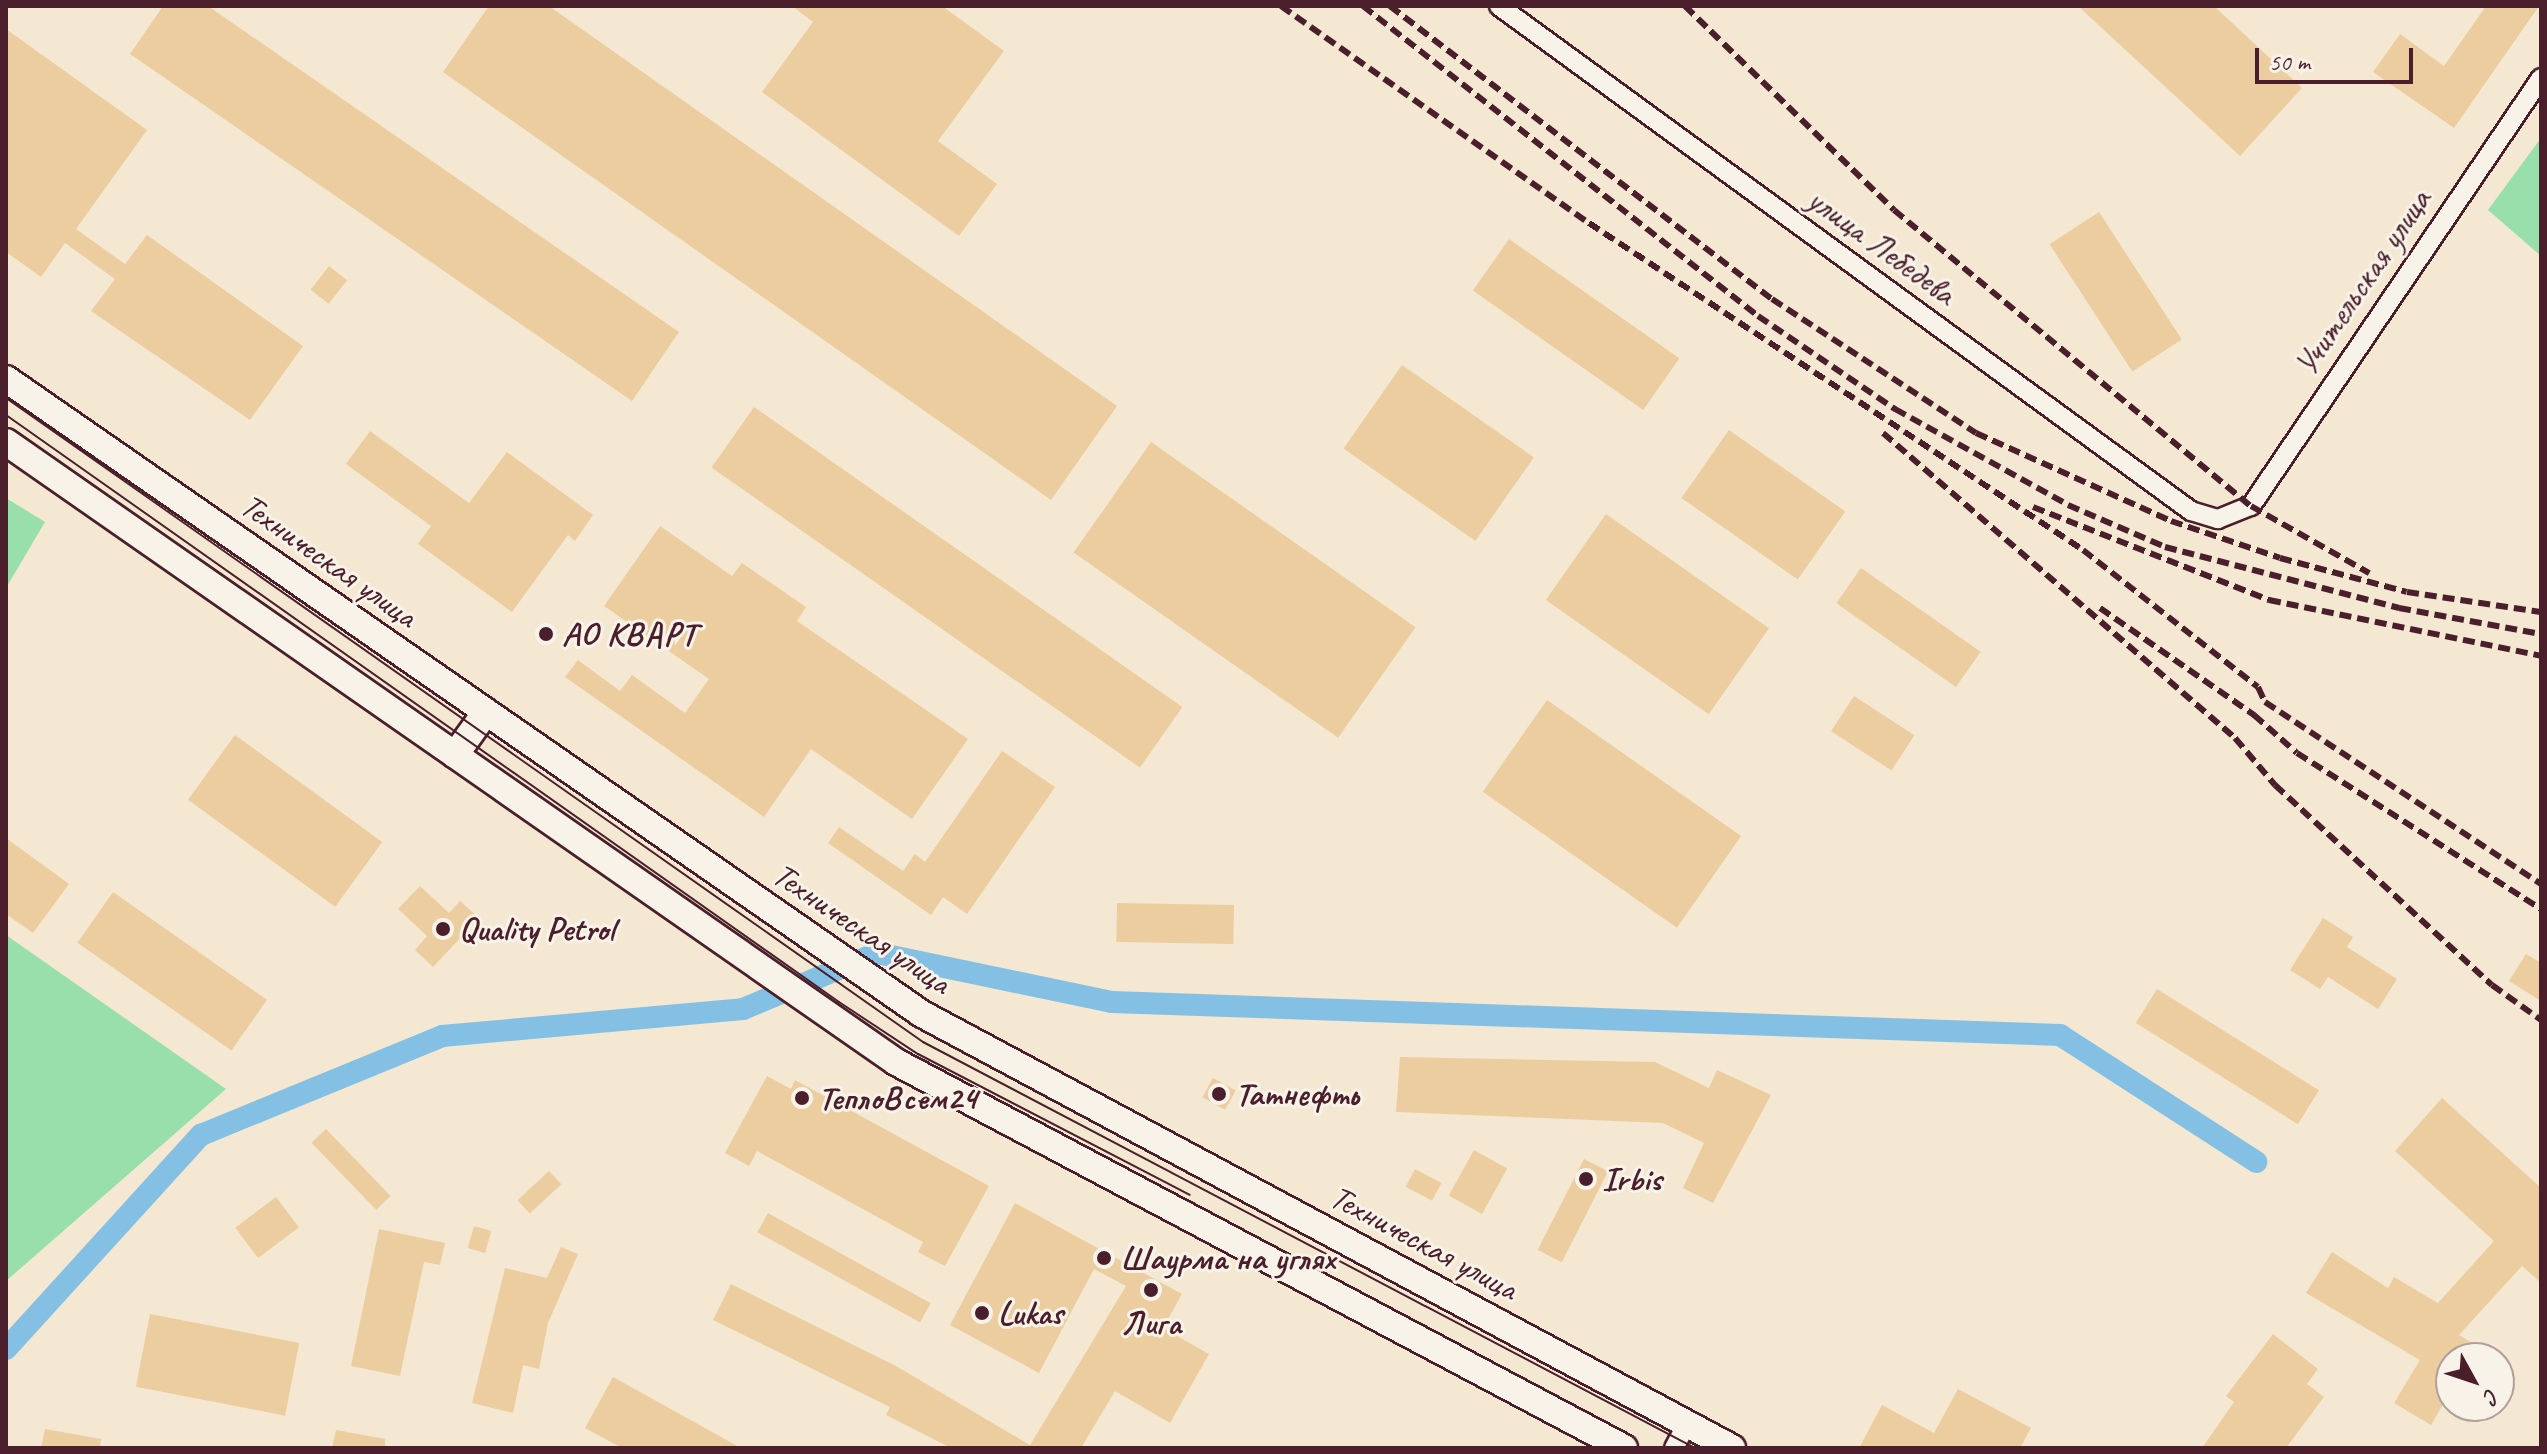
<!DOCTYPE html>
<html>
<head>
<meta charset="utf-8">
<style>
	body { margin:0 }
	#map { position:relative; width:2547px; height:1454px; overflow:hidden; background:#f4e8d2; font-family:Caveat,sans-serif }
	div>[style] { position:absolute }
	[style*='--x'] { left:calc(var(--x)*1px); top:calc(var(--y)*1px); width:calc(var(--w)*1px); rotate:calc(var(--a)*1deg) }
	.green>* { inset:0; background:#98dfac }
	.canal>* { height:22px; margin:-11px; padding:0 11px; transform-origin:11px; border-radius:11px; background:#84c0e4 }
	.building>* { inset:0; background:#eccd9f; transform-origin:0 0 }
	.roads { filter:drop-shadow(2px 0 #4a1f2b) drop-shadow(-2px 0 #4a1f2b) drop-shadow(0 2px #4a1f2b) drop-shadow(0 -2px #4a1f2b) }
	.street>* { height:18px; margin:-9px; padding:0 9px; transform-origin:9px; border-radius:9px; background:#f7f3e8 }
	.secondary>* { height:26px; margin:-13px; padding:0 13px; transform-origin:13px; border-radius:13px; background:#f7f3e8 }
	.tram>* { height:2px; margin:-1px; padding:0 1px; transform-origin:1px; border-radius:1px; background:#4a1f2b }
	.rail>* { height:6px; margin-top:-3px; transform-origin:0; background:repeating-linear-gradient(90deg,#4a1f2b 0 12px,transparent 0 18px) }
	.dots>* { width:22px; height:22px; translate:-50% -50%; box-sizing:border-box; border:4px solid #f7f3e8; border-radius:50% }
	span { translate:-50% -50%; white-space:nowrap; text-align:center; line-height:1.15; -webkit-text-stroke:6px #f7f3e8; paint-order:stroke }
	.street-label { font-size:34px; color:#4a1f2b }
	.poi-label { font-size:34px; color:#4a1f2b; font-weight:700 }
	.left { translate:0 -50%; text-align:left }
	.frame { position:absolute; inset:0; border:8px solid #4a1f2b; pointer-events:none }
	.north { position:absolute; left:2435px; top:1342px; width:80px; height:80px; box-sizing:border-box; background:#f7f3e8; border:2px solid #b29e9c; border-radius:50%; rotate:130deg; font-size:22px; font-weight:700; line-height:32px; text-align:center; color:#4a1f2b }
	.north::after { content:''; display:block; margin:auto; width:28px; height:36px; background:#4a1f2b; clip-path:polygon(50% 0,100% 100%,50% 72%,0 100%) }
	.scale { position:absolute; left:2255px; top:48px; width:158px; height:36px; box-sizing:border-box; border:4px solid #4a1f2b; border-top:0; padding-left:10px; font-size:24px; line-height:28px; white-space:nowrap; color:#4a1f2b; -webkit-text-stroke:6px #f7f3e8; paint-order:stroke }
</style>
</head>
<body>
<div id="map">
	<div class="green">
		<i style="clip-path:polygon(2541px 138px,2541px 256px,2488px 210px)"></i>
		<i style="clip-path:polygon(6px 498px,45px 522px,6px 588px)"></i>
		<i style="clip-path:polygon(6px 935px,226px 1089px,6px 1281px)"></i>
	</div>
	<div class="canal">
		<i style="--x:6;--y:1349;--w:290;--a:-47.7"></i>
		<i style="--x:201;--y:1135;--w:261;--a:-22.3"></i>
		<i style="--x:442;--y:1036;--w:302;--a:-5.1"></i>
		<i style="--x:743;--y:1009;--w:145;--a:-22.7"></i>
		<i style="--x:877;--y:953;--w:240;--a:11.8"></i>
		<i style="--x:1112;--y:1002;--w:949;--a:1.99"></i>
		<i style="--x:2060;--y:1035;--w:234;--a:32.9"></i>
	</div>
	<div class="building">
		<i style="clip-path:polygon(163px 6px,208px 6px,679px 332px,632px 401px,130px 54px)"></i>
		<i style="clip-path:polygon(489px 6px,549px 6px,1117px 406px,1051px 500px,443px 72px)"></i>
		<i style="clip-path:polygon(792px 6px,942px 6px,1004px 51px,938px 141px,997px 184px,959px 236px,762px 92px,813px 22px)"></i>
		<i style="clip-path:polygon(2078px 6px,2214px 6px,2302px 88px,2240px 156px)"></i>
		<i style="clip-path:polygon(2486px 6px,2539px 6px,2454px 128px,2373px 72px,2400px 34px,2444px 66px)"></i>
		<i style="clip-path:polygon(6px 29px,147px 130px,76px 229px,125px 264px,147px 235px,303px 346px,250px 420px,91px 311px,115px 279px,65px 243px,41px 277px,6px 252px)"></i>
		<i style="left:2099px;top:212px;width:152px;height:59px;rotate:57deg"></i>
		<i style="left:1509px;top:239px;width:208px;height:63px;rotate:35deg"></i>
		<i style="left:329px;top:266px;width:23px;height:30px;rotate:38deg"></i>
		<i style="left:1402px;top:365px;width:161px;height:102px;rotate:35deg"></i>
		<i style="left:754px;top:407px;width:523px;height:74px;rotate:35deg"></i>
		<i style="left:1729px;top:430px;width:142px;height:83px;rotate:35deg"></i>
		<i style="clip-path:polygon(370px 431px,469px 503px,507px 452px,593px 515px,575px 541px,568px 535px,512px 612px,418px 544px,431px 526px,346px 464px)"></i>
		<i style="left:1151px;top:442px;width:323px;height:135px;rotate:35deg"></i>
		<i style="left:1606px;top:514px;width:199px;height:105px;rotate:35deg"></i>
		<i style="clip-path:polygon(660px 526px,732px 576px,742px 563px,806px 607px,797px 621px,968px 739px,912px 819px,811px 749px,764px 817px,565px 677px,578px 660px,620px 691px,632px 675px,685px 713px,709px 679px,604px 606px)"></i>
		<i style="left:1861px;top:568px;width:146px;height:43px;rotate:35deg"></i>
		<i style="left:1854px;top:696px;width:72px;height:42px;rotate:33deg"></i>
		<i style="left:1547px;top:700px;width:237px;height:112px;rotate:35deg"></i>
		<i style="left:235px;top:735px;width:182px;height:80px;rotate:36deg"></i>
		<i style="clip-path:polygon(1002px 751px,1055px 787px,967px 914px,943px 897px,931px 915px,828px 843px,839px 827px,903px 871px,915px 854px,925px 862px)"></i>
		<i style="clip-path:polygon(6px 838px,69px 884px,33px 933px,6px 914px)"></i>
		<i style="clip-path:polygon(420px 886px,449px 913px,460px 901px,479px 918px,433px 967px,415px 950px,427px 936px,398px 909px)"></i>
		<i style="left:113px;top:892px;width:188px;height:62px;rotate:35deg"></i>
		<i style="left:1117px;top:903px;width:117px;height:39px;rotate:1deg"></i>
		<i style="clip-path:polygon(2323px 918px,2353px 937px,2347px 947px,2397px 979px,2378px 1009px,2328px 977px,2320px 989px,2290px 970px)"></i>
		<i style="clip-path:polygon(2526px 954px,2541px 963px,2541px 1001px,2509px 981px)"></i>
		<i style="left:2157px;top:989px;width:191px;height:40px;rotate:32deg"></i>
		<i style="clip-path:polygon(1400px 1057px,1655px 1062px,1709px 1088px,1717px 1070px,1771px 1095px,1713px 1203px,1683px 1188px,1704px 1143px,1663px 1123px,1396px 1112px)"></i>
		<i style="clip-path:polygon(767px 1076px,791px 1089px,795px 1080px,989px 1186px,945px 1266px,918px 1252px,923px 1242px,757px 1151px,749px 1166px,725px 1153px)"></i>
		<i style="left:1213px;top:1078px;width:26px;height:22px;rotate:29deg"></i>
		<i style="clip-path:polygon(2442px 1098px,2541px 1188px,2541px 1283px,2522px 1266px,2459px 1335px,2472px 1343px,2463px 1358px,2451px 1358px,2451px 1391px,2431px 1425px,2394px 1403px,2420px 1360px,2306px 1293px,2332px 1252px,2388px 1288px,2394px 1277px,2438px 1303px,2494px 1241px,2395px 1151px)"></i>
		<i style="left:326px;top:1129px;width:93px;height:20px;rotate:46deg"></i>
		<i style="left:1474px;top:1150px;width:38px;height:52px;rotate:29deg"></i>
		<i style="left:1584px;top:1159px;width:27px;height:102px;rotate:27deg"></i>
		<i style="left:1415px;top:1169px;width:30px;height:20px;rotate:28deg"></i>
		<i style="left:549px;top:1171px;width:18px;height:43px;rotate:47deg"></i>
		<i style="left:276px;top:1197px;width:38px;height:51px;rotate:53deg"></i>
		<i style="clip-path:polygon(1015px 1203px,1182px 1294px,1163px 1328px,1209px 1354px,1170px 1423px,1115px 1391px,1081px 1448px,951px 1448px,886px 1415px,890px 1407px,713px 1320px,731px 1284px,896px 1366px,1030px 1445px,1126px 1286px,1094px 1269px,1039px 1373px,950px 1325px)"></i>
		<i style="left:768px;top:1213px;width:186px;height:22px;rotate:29deg"></i>
		<i style="left:474px;top:1226px;width:18px;height:23px;rotate:16deg"></i>
		<i style="clip-path:polygon(379px 1229px,445px 1243px,440px 1265px,424px 1262px,400px 1376px,351px 1366px)"></i>
		<i style="clip-path:polygon(561px 1247px,578px 1254px,548px 1323px,539px 1369px,523px 1365px,513px 1413px,472px 1403px,505px 1268px,547px 1278px)"></i>
		<i style="left:150px;top:1314px;width:152px;height:74px;rotate:11deg"></i>
		<i style="clip-path:polygon(2273px 1334px,2318px 1369px,2307px 1384px,2324px 1397px,2286px 1448px,2202px 1448px,2234px 1402px,2226px 1396px)"></i>
		<i style="clip-path:polygon(613px 1377px,741px 1448px,622px 1448px,585px 1428px)"></i>
		<i style="clip-path:polygon(1958px 1389px,2031px 1428px,2020px 1448px,1859px 1448px,1882px 1405px,1934px 1433px)"></i>
		<i style="clip-path:polygon(45px 1429px,101px 1439px,100px 1448px,41px 1448px)"></i>
		<i style="clip-path:polygon(336px 1430px,385px 1439px,385px 1448px,332px 1448px)"></i>
	</div>
	<div class="roads">
		<div class="street">
			<i style="--x:1499;--y:6;--w:857;--a:36.12"></i>
			<i style="--x:2191;--y:511;--w:28;--a:17"></i>
			<i style="--x:2218;--y:519;--w:35;--a:-22"></i>
			<i style="--x:2251;--y:506;--w:517;--a:-55.88"></i>
			<i style="--x:1674;--y:1448;--w:27;--a:-62"></i>
		</div>
		<div class="secondary">
			<i style="--x:6;--y:379;--w:1115;--a:34.73"></i>
			<i style="--x:922;--y:1014;--w:919;--a:28.18"></i>
			<i style="--x:6;--y:442;--w:1085;--a:34.86"></i>
			<i style="--x:896;--y:1062;--w:824;--a:27.93"></i>
			<i style="--x:455;--y:755;--w:53;--a:-54.2"></i>
		</div>
	</div>
	<div class="tram">
		<i style="--x:6;--y:398;--w:1121;--a:35.08"></i>
		<i style="--x:923;--y:1042;--w:872;--a:27.74"></i>
		<i style="--x:6;--y:415;--w:1019;--a:35.17"></i>
		<i style="--x:839;--y:1002;--w:95;--a:33.4"></i>
		<i style="--x:918;--y:1054;--w:306;--a:27.4"></i>
	</div>
	<div class="rail">
		<i style="--x:1281;--y:6;--w:377;--a:35.2"></i>
		<i style="--x:1589;--y:223;--w:592;--a:33.5"></i>
		<i style="--x:2083;--y:550;--w:222;--a:38.1"></i>
		<i style="--x:2258;--y:687;--w:17;--a:65"></i>
		<i style="--x:2265;--y:702;--w:331;--a:33.4"></i>
		<i style="--x:1363;--y:6;--w:502;--a:38.13"></i>
		<i style="--x:1758;--y:316;--w:166;--a:34.2"></i>
		<i style="--x:1895;--y:409;--w:198;--a:29"></i>
		<i style="--x:2068;--y:505;--w:106;--a:23.4"></i>
		<i style="--x:2165;--y:547;--w:242;--a:14.6"></i>
		<i style="--x:2399;--y:608;--w:144;--a:10.4"></i>
		<i style="--x:1390;--y:6;--w:481;--a:37.5"></i>
		<i style="--x:1772;--y:299;--w:244;--a:33.3"></i>
		<i style="--x:1976;--y:433;--w:214;--a:24.3"></i>
		<i style="--x:2171;--y:521;--w:115;--a:18.7"></i>
		<i style="--x:2280;--y:558;--w:131;--a:15"></i>
		<i style="--x:2407;--y:592;--w:135;--a:8.5"></i>
		<i style="--x:1685;--y:6;--w:292;--a:44.3"></i>
		<i style="--x:1894;--y:210;--w:464;--a:39.7"></i>
		<i style="--x:2251;--y:506;--w:136;--a:29.6"></i>
		<i style="--x:1883;--y:433;--w:466;--a:40.9"></i>
		<i style="--x:2235;--y:738;--w:62;--a:49.6"></i>
		<i style="--x:2275;--y:785;--w:295;--a:42.7"></i>
		<i style="--x:2492;--y:985;--w:60;--a:35.5"></i>
		<i style="--x:2033;--y:507;--w:254;--a:21.5"></i>
		<i style="--x:2269;--y:600;--w:278;--a:11.6"></i>
		<i style="--x:2100;--y:608;--w:188;--a:34.8"></i>
		<i style="--x:2254;--y:715;--w:57;--a:41.5"></i>
		<i style="--x:2297;--y:753;--w:290;--a:32.6"></i>
	</div>
	<div class="dots">
		<i style="left:546px;top:634px;background:#4a1f2b"></i>
		<i style="left:443px;top:929px;background:#4a1f2b"></i>
		<i style="left:1219px;top:1094px;background:#4a1f2b"></i>
		<i style="left:802px;top:1098px;background:#4a1f2b"></i>
		<i style="left:1586px;top:1179px;background:#4a1f2b"></i>
		<i style="left:1104px;top:1258px;background:#4a1f2b"></i>
		<i style="left:1151px;top:1290px;background:#4a1f2b"></i>
		<i style="left:982px;top:1313px;background:#4a1f2b"></i>
	</div>
	<div class="street-label">
		<span style="left:1882px;top:246px;rotate:36deg">улица Лебедева</span>
		<span style="left:2362px;top:282px;rotate:-56deg">Учительская улица</span>
		<span style="left:329px;top:560px;rotate:35deg">Техническая улица</span>
		<span style="left:862px;top:928px;rotate:34deg">Техническая улица</span>
		<span style="left:1424px;top:1242px;rotate:28deg">Техническая улица</span>
	</div>
	<div class="poi-label">
		<span class="left" style="left:562px;top:634px">АО КВАРТ</span>
		<span class="left" style="left:459px;top:929px">Quality Petrol</span>
		<span class="left" style="left:1235px;top:1094px">Татнефть</span>
		<span class="left" style="left:818px;top:1098px">ТеплоВсем24</span>
		<span class="left" style="left:1602px;top:1179px">Irbis</span>
		<span class="left" style="left:1120px;top:1258px">Шаурма на углях</span>
		<span class="left" style="left:998px;top:1313px">Lukas</span>
		<span style="left:1151px;top:1323px">Лига</span>
	</div>
	<div class="frame"></div>
	<div class="north">С</div>
	<div class="scale">50 m</div>
</div>
</body>
</html>
